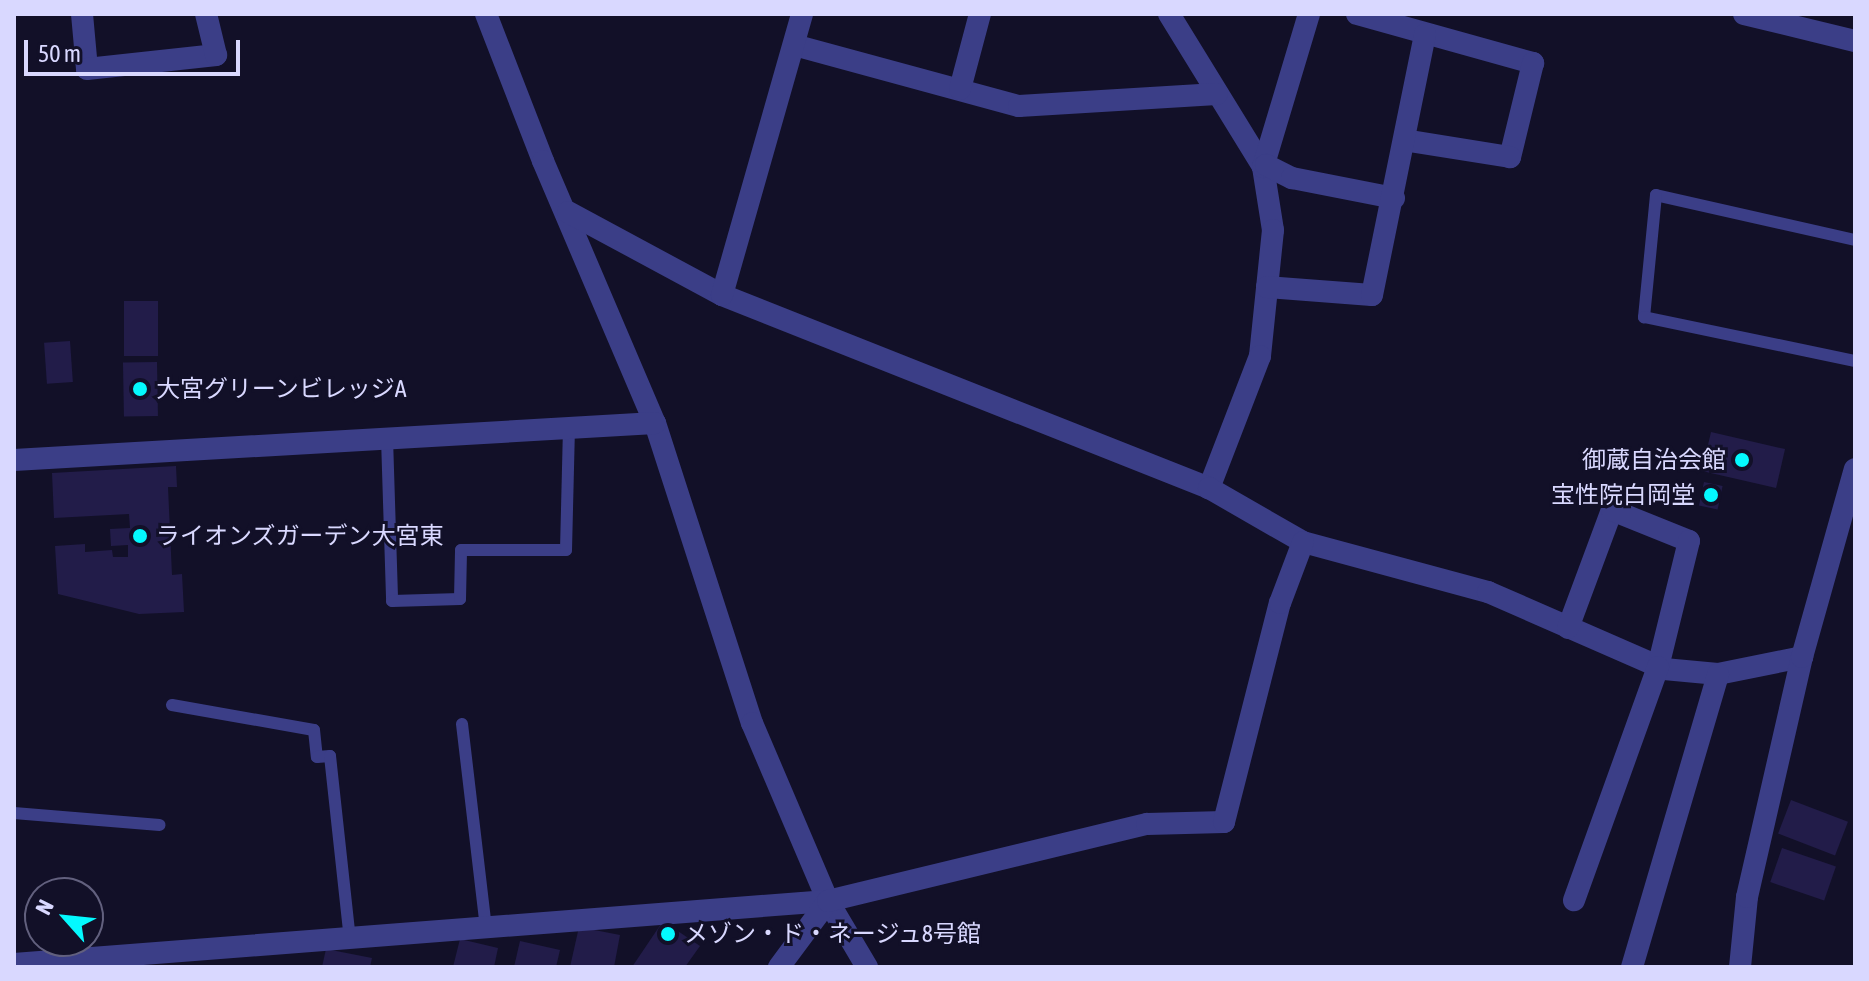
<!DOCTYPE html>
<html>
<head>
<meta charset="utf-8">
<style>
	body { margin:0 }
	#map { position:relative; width:1869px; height:981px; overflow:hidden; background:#121028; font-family:"Asap Condensed","Noto Sans JP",sans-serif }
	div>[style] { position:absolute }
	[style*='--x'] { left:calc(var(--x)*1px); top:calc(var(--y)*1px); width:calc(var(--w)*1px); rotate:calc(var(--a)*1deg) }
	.building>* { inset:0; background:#221c49; transform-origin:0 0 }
	.service>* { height:12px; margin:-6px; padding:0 6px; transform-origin:6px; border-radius:6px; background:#3b3e87 }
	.minor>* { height:22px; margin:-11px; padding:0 11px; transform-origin:11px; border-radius:11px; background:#3b3e87 }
	.tertiary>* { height:22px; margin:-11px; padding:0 11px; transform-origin:11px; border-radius:11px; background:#3b3e87 }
	.dots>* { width:22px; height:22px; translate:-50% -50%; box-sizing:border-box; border:4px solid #121028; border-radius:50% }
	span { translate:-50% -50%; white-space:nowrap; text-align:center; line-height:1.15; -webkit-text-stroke:6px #121028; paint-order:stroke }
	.poi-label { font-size:24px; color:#d9d8ff }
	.left { translate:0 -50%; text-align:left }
	.right { translate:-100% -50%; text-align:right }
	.frame { position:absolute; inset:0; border:16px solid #d9d8ff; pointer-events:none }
	.north { position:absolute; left:24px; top:877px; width:80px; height:80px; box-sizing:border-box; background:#121028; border:2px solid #62607e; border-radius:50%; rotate:297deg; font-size:22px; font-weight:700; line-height:32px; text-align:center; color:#d9d8ff }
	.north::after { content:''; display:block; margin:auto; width:28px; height:36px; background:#04f9fe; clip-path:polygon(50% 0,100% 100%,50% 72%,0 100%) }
	.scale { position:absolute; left:24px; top:40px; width:216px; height:36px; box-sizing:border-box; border:4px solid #d9d8ff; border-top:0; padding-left:10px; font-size:24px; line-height:28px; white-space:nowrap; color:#d9d8ff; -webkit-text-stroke:6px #121028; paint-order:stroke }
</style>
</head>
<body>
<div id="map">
	<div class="building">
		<i style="left:124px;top:301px;width:34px;height:55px"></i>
		<i style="left:70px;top:341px;width:41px;height:26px;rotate:86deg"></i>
		<i style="left:157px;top:362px;width:54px;height:34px;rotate:89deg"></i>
		<i style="left:1711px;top:432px;width:76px;height:40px;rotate:13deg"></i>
		<i style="clip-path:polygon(176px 466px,177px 487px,168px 487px,172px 575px,182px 574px,184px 612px,139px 614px,58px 594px,55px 546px,85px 544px,85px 552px,112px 550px,113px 557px,128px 557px,128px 545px,111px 546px,110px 529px,130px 528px,129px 514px,54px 518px,52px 473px)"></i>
		<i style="left:1704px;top:482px;width:19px;height:24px;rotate:12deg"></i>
		<i style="left:1791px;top:800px;width:61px;height:36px;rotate:21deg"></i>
		<i style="left:1782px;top:848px;width:57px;height:36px;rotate:19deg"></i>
		<i style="clip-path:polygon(663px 921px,700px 946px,685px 967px,632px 967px)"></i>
		<i style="clip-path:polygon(579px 927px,620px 935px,614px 967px,570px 967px)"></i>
		<i style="clip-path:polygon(460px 939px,498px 948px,494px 967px,453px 967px)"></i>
		<i style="clip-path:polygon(520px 941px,560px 950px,556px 967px,514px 967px)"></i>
		<i style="clip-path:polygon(326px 949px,372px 958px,370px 967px,322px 967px)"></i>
	</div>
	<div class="service">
		<i style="--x:1855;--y:240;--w:204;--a:-167.3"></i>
		<i style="--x:1656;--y:195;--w:123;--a:95.6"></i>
		<i style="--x:1644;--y:317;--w:216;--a:11.8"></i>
		<i style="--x:387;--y:438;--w:163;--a:88.2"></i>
		<i style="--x:392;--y:601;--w:68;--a:-1.7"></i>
		<i style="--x:460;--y:599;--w:49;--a:-88.8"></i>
		<i style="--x:461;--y:550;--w:105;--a:0"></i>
		<i style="--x:566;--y:550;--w:121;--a:-88.6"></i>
		<i style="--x:172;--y:705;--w:144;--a:10"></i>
		<i style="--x:314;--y:730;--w:27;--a:84"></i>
		<i style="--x:317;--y:757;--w:13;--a:-4"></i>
		<i style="--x:330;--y:756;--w:184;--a:83.8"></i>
		<i style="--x:462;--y:724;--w:205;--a:83.3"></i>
		<i style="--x:14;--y:813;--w:146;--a:4.7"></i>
	</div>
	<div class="minor">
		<i style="--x:82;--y:14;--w:55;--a:84.8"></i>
		<i style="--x:87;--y:69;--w:130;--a:-6.2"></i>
		<i style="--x:216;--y:55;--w:42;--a:-103.7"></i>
		<i style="--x:486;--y:14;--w:158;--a:68.8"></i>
		<i style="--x:543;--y:161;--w:285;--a:66.9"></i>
		<i style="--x:655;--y:423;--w:315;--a:72.1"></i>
		<i style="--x:752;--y:723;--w:194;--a:66.9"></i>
		<i style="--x:828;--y:901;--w:77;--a:59.4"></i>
		<i style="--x:1169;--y:14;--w:180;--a:58.4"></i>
		<i style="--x:1263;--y:167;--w:64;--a:81"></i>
		<i style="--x:1273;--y:230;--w:127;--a:95.9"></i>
		<i style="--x:1260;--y:356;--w:142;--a:111.1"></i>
		<i style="--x:1309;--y:14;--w:160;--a:106.7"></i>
		<i style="--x:1263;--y:167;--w:4;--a:-34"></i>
		<i style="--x:1266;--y:165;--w:29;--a:27"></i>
		<i style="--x:1292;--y:178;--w:104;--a:11.1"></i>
		<i style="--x:1357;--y:14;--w:183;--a:15.6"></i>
		<i style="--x:1533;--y:63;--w:97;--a:103.7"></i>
		<i style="--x:1510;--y:157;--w:107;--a:-170.9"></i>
		<i style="--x:1744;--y:14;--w:114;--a:13.7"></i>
		<i style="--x:794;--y:45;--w:233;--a:15.2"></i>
		<i style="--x:1019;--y:106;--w:198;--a:-3.5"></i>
		<i style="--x:960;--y:89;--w:78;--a:-75.1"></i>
		<i style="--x:568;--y:212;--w:175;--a:28.3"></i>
		<i style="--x:722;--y:295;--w:524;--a:21.62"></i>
		<i style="--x:1209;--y:488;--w:108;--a:29.9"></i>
		<i style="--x:1303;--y:542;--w:192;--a:15.1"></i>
		<i style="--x:1488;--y:592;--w:192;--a:23.6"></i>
		<i style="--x:1664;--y:669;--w:54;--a:5.3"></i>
		<i style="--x:1718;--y:674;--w:86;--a:-11.4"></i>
		<i style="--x:1267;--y:287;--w:105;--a:4.4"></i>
		<i style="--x:1372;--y:295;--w:266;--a:-78.5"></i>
		<i style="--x:722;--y:295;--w:292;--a:-74.1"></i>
		<i style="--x:1568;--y:628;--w:126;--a:-69.6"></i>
		<i style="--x:1612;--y:510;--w:83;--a:21.9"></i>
		<i style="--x:1689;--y:541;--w:130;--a:103.8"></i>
		<i style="--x:1658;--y:667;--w:248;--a:109.8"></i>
		<i style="--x:14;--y:964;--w:816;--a:-4.43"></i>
		<i style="--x:779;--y:967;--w:82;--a:-53.4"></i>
		<i style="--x:828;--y:901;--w:328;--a:-13.6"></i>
		<i style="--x:1147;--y:824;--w:77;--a:-1.5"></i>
		<i style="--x:1224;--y:822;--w:226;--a:-75.7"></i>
		<i style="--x:1280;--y:603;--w:65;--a:-69.3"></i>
		<i style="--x:1632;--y:967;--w:305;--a:-73.6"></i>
		<i style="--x:1740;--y:967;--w:70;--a:-84.3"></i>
		<i style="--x:1747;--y:897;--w:246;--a:-77.1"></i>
		<i style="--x:1802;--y:657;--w:195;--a:-74.3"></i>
	</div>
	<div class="tertiary">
		<i style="--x:14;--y:460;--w:642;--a:-3.3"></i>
	</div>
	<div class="dots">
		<i style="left:140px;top:389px;background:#04f9fe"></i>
		<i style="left:1742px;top:460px;background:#04f9fe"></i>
		<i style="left:1711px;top:495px;background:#04f9fe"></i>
		<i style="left:140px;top:536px;background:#04f9fe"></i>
		<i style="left:668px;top:934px;background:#04f9fe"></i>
	</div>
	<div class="poi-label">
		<span class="left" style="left:156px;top:389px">大宮グリーンビレッジA</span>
		<span class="right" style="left:1726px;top:460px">御蔵自治会館</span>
		<span class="right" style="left:1695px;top:495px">宝性院白岡堂</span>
		<span class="left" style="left:156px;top:536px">ライオンズガーデン大宮東</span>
		<span class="left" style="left:684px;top:934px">メゾン・ド・ネージュ8号館</span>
	</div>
	<div class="frame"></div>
	<div class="north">N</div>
	<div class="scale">50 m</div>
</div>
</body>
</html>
